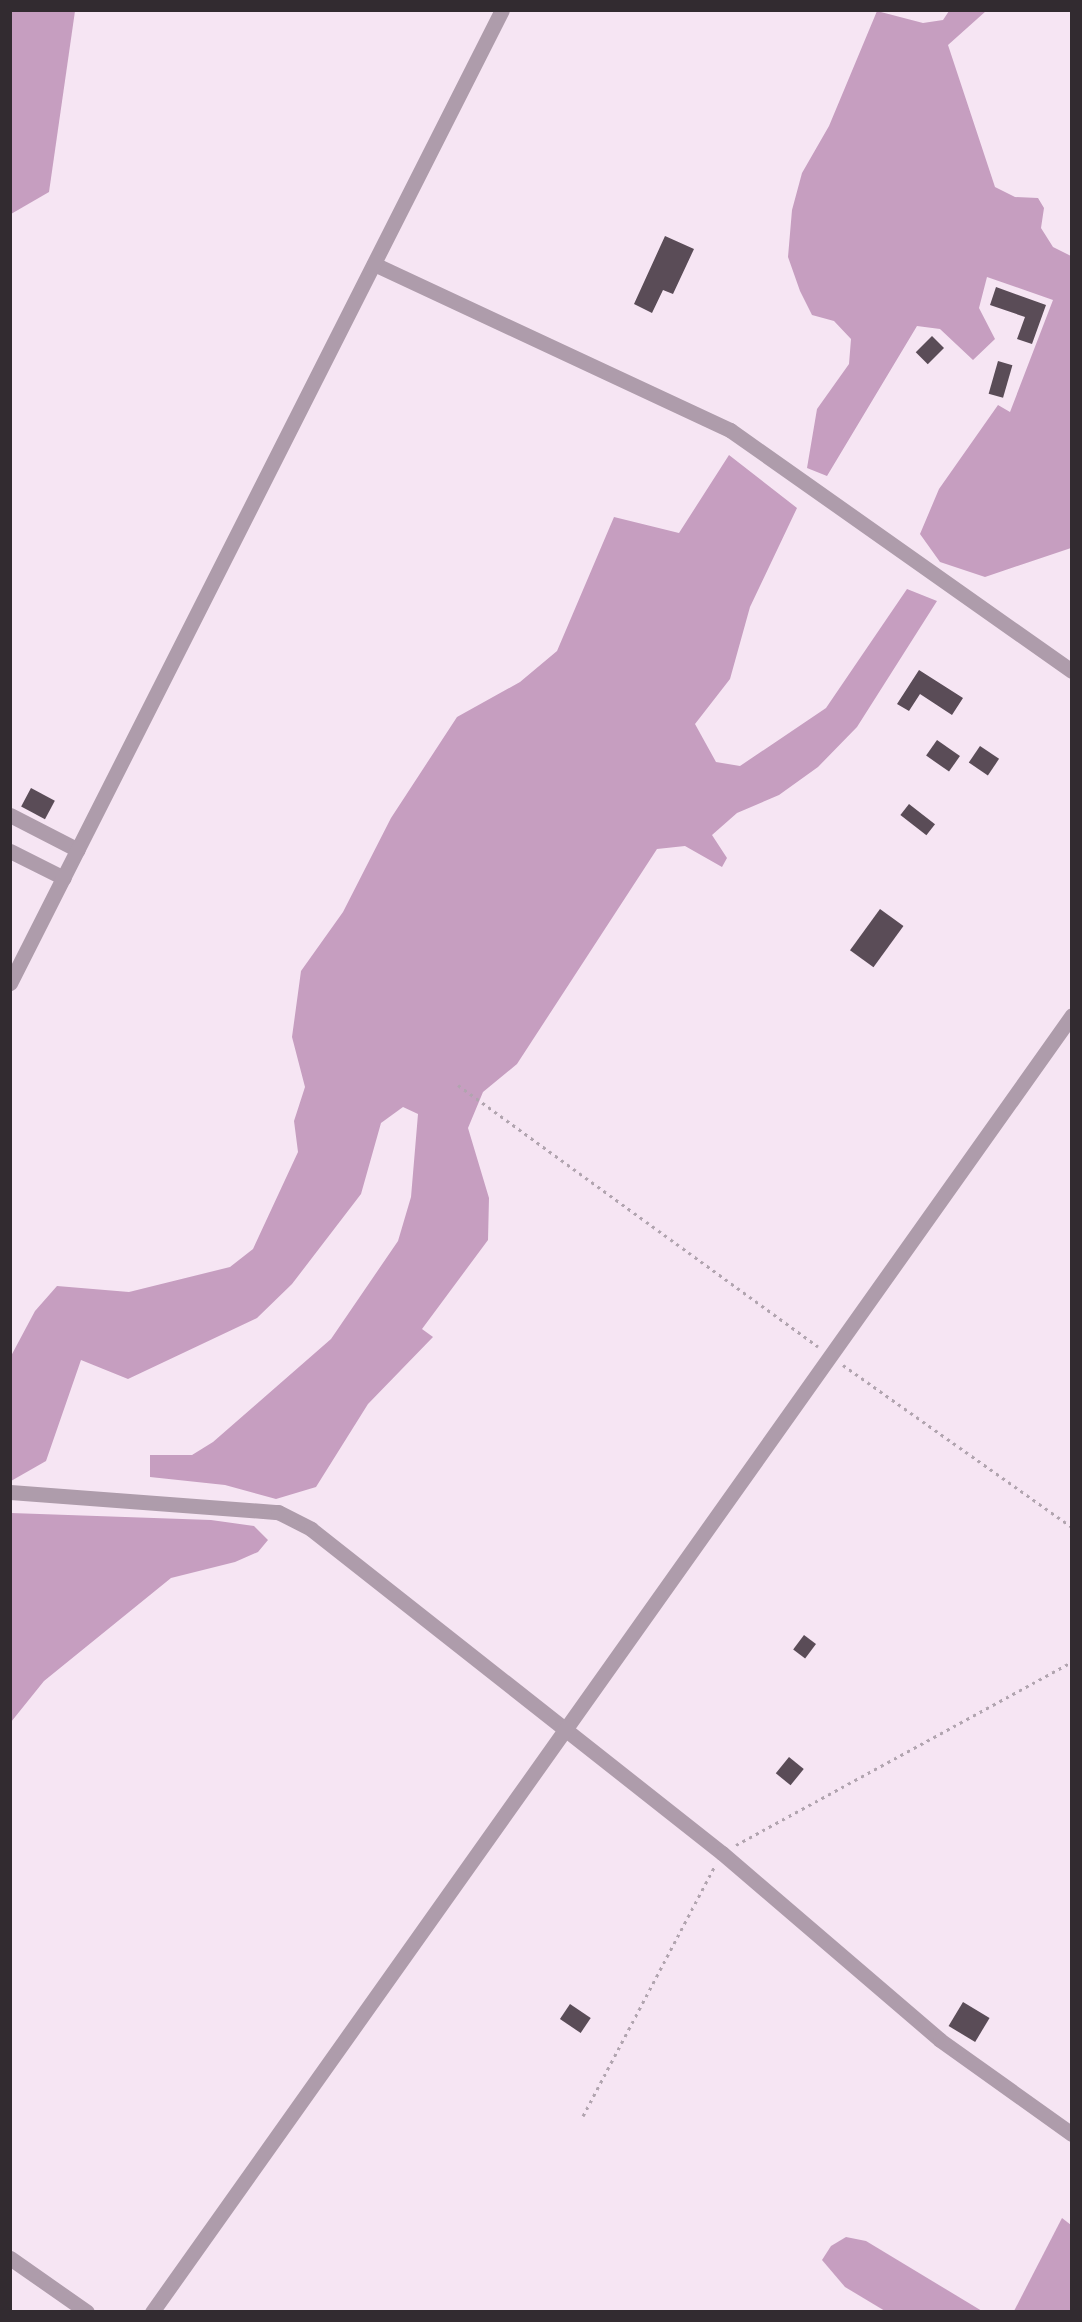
<!DOCTYPE html>
<html>
<head>
<meta charset="utf-8">
<style>
	body { margin:0 }
	#map { position:relative; width:1082px; height:2322px; overflow:hidden; background:#f6e5f3; font-family:Raleway,sans-serif }
	div>[style] { position:absolute }
	[style*='--x'] { left:calc(var(--x)*1px); top:calc(var(--y)*1px); width:calc(var(--w)*1px); rotate:calc(var(--a)*1deg) }
	.forest>* { inset:0; background:#c69ec0 }
	.building>* { inset:0; background:#5a4c57; transform-origin:0 0 }
	.path>* { height:3px; margin-top:-1.5px; transform-origin:0; background:repeating-linear-gradient(90deg,#b1a4af 0 3px,transparent 0 7.5px) }
	.minor>* { height:15px; margin:-7.5px; padding:0 7.5px; transform-origin:7.5px; border-radius:7.5px; background:#ae9cab }
	span { translate:-50% -50%; white-space:nowrap; text-align:center; line-height:1.15; -webkit-text-stroke:6px #fff; paint-order:stroke }
	.frame { position:absolute; inset:0; border:12px solid #322b30; pointer-events:none }
</style>
</head>
<body>
<div id="map">
	<div class="forest">
		<i style="clip-path:polygon(11px 10px,75px 11px,49px 192px,11px 214px)"></i>
		<i style="clip-path:polygon(877px 11px,923px 23px,943px 20px,949px 11px,986px 11px,948px 45px,995px 187px,1015px 197px,1038px 198px,1044px 208px,1041px 228px,1053px 247px,1071px 256px,1071px 548px,985px 577px,940px 562px,920px 534px,939px 489px,998px 405px,1010px 412px,1053px 300px,987px 277px,979px 308px,995px 339px,973px 360px,940px 329px,917px 326px,827px 476px,807px 468px,817px 409px,849px 364px,851px 339px,834px 321px,812px 315px,800px 291px,788px 257px,792px 210px,802px 173px,829px 126px)"></i>
		<i style="clip-path:polygon(729px 455px,797px 508px,750px 607px,730px 679px,695px 724px,716px 762px,740px 766px,826px 708px,907px 589px,937px 601px,857px 727px,818px 767px,779px 795px,737px 813px,712px 835px,727px 858px,722px 867px,685px 846px,657px 849px,517px 1064px,483px 1092px,468px 1128px,489px 1198px,488px 1240px,422px 1329px,433px 1337px,368px 1404px,316px 1487px,276px 1499px,225px 1485px,150px 1477px,150px 1455px,192px 1455px,213px 1442px,331px 1339px,398px 1241px,411px 1197px,418px 1114px,403px 1107px,381px 1123px,361px 1194px,292px 1284px,257px 1318px,128px 1379px,81px 1360px,46px 1461px,11px 1481px,11px 1356px,35px 1311px,57px 1286px,129px 1292px,230px 1267px,253px 1249px,298px 1152px,294px 1121px,305px 1087px,292px 1037px,301px 971px,343px 912px,391px 818px,457px 717px,520px 682px,557px 651px,614px 517px,679px 533px)"></i>
		<i style="clip-path:polygon(11px 1513px,211px 1520px,254px 1526px,268px 1540px,258px 1552px,235px 1562px,171px 1578px,44px 1681px,11px 1722px)"></i>
		<i style="clip-path:polygon(1062px 2218px,1071px 2225px,1071px 2311px,1014px 2311px)"></i>
		<i style="clip-path:polygon(846px 2237px,866px 2241px,982px 2311px,885px 2311px,845px 2287px,822px 2260px,831px 2246px)"></i>
	</div>
	<div class="building">
		<i style="clip-path:polygon(665px 236px,694px 249px,673px 294px,663px 290px,652px 313px,634px 304px)"></i>
		<i style="clip-path:polygon(996px 287px,1046px 305px,1032px 344px,1017px 339px,1025px 317px,990px 305px)"></i>
		<i style="left:932px;top:336px;width:17px;height:23px;rotate:45deg"></i>
		<i style="left:998px;top:361px;width:15px;height:34px;rotate:16deg"></i>
		<i style="clip-path:polygon(919px 670px,963px 698px,952px 715px,920px 694px,909px 711px,897px 704px)"></i>
		<i style="left:937px;top:740px;width:28px;height:19px;rotate:35deg"></i>
		<i style="left:980px;top:746px;width:23px;height:20px;rotate:34deg"></i>
		<i style="left:31px;top:788px;width:27px;height:21px;rotate:28deg"></i>
		<i style="left:909px;top:804px;width:33px;height:14px;rotate:38deg"></i>
		<i style="left:880px;top:909px;width:29px;height:51px;rotate:36deg"></i>
		<i style="left:804px;top:1635px;width:15px;height:18px;rotate:37deg"></i>
		<i style="left:789px;top:1757px;width:19px;height:21px;rotate:39deg"></i>
		<i style="left:963px;top:2002px;width:31px;height:28px;rotate:31deg"></i>
		<i style="left:570px;top:2004px;width:25px;height:18px;rotate:34deg"></i>
	</div>
	<div class="path">
		<i style="--x:458;--y:1085;--w:445;--a:36"></i>
		<i style="--x:843;--y:1365;--w:281;--a:35.3"></i>
		<i style="--x:736;--y:1845;--w:383;--a:-28.6"></i>
		<i style="--x:583;--y:2116;--w:283;--a:-62.2"></i>
	</div>
	<div class="minor">
		<i style="--x:374;--y:264;--w:393;--a:25"></i>
		<i style="--x:730;--y:430;--w:418;--a:35.2"></i>
		<i style="--x:10;--y:815;--w:76;--a:27.2"></i>
		<i style="--x:10;--y:851;--w:60;--a:26.6"></i>
		<i style="--x:10;--y:983;--w:1090;--a:-63.18"></i>
		<i style="--x:10;--y:1492;--w:269;--a:4.3"></i>
		<i style="--x:278;--y:1512;--w:37;--a:27"></i>
		<i style="--x:311;--y:1529;--w:523;--a:38.25"></i>
		<i style="--x:722;--y:1853;--w:287;--a:40.6"></i>
		<i style="--x:940;--y:2040;--w:162;--a:35.5"></i>
		<i style="--x:10;--y:2258;--w:94;--a:35"></i>
		<i style="--x:152;--y:2312;--w:1590;--a:-54.65"></i>
	</div>
	<div class="frame"></div>
</div>
</body>
</html>
